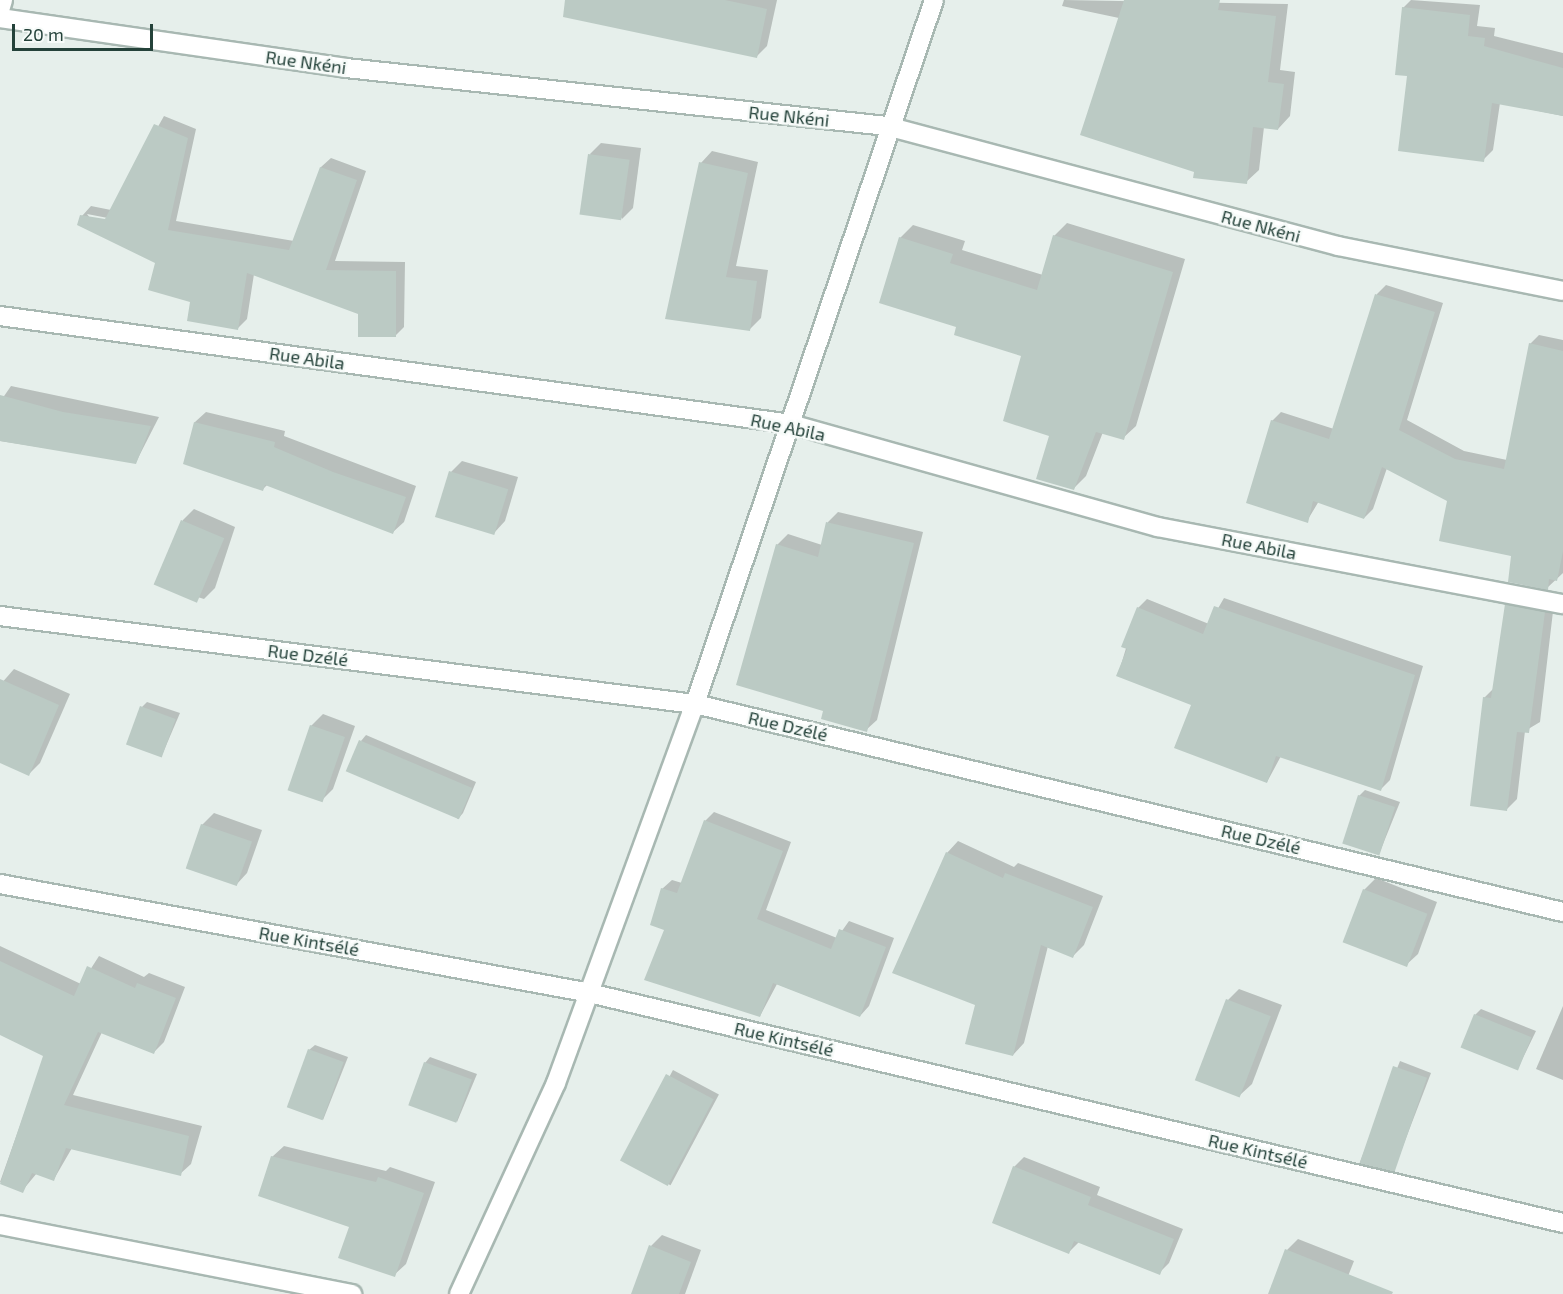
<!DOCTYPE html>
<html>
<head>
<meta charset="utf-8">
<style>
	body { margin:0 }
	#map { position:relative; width:1563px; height:1294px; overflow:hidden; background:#e6efeb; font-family:"Exo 2",sans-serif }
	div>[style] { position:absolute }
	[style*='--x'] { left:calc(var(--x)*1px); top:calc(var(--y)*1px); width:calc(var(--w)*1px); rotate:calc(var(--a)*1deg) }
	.shadow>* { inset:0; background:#0003; transform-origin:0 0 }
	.building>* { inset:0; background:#bbcac4; transform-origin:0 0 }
	.roads { filter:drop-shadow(2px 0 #a8b8b2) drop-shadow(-2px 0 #a8b8b2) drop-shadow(0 2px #a8b8b2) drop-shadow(0 -2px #a8b8b2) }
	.minor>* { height:18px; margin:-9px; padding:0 9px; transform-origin:9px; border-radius:9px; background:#fff }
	span { translate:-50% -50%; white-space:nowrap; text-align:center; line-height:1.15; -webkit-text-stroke:5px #f7fbf9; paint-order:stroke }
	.street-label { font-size:18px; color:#24423a }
	.scale { position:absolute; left:12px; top:24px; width:141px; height:27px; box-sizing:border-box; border:3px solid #24423a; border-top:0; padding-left:8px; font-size:18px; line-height:21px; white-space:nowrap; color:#24423a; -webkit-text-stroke:4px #f7fbf9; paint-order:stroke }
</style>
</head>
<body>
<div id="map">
	<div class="shadow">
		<i style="clip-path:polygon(638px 0,777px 0,767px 46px,757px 56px)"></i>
		<i style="clip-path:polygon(1064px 0,1288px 4px,1280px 70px,1295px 72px,1290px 116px,1278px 129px,1264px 127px,1259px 170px,1246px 182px,1196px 171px,1119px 18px,1062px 6px)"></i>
		<i style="clip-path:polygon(1411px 0,1480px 5px,1477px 26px,1495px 28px,1494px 36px,1563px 53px,1563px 116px,1500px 103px,1493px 150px,1483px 160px,1409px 75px,1403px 8px)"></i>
		<i style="clip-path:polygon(evenodd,164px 116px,196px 129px,176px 221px,294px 241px,321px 167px,331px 158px,366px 171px,335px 261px,405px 262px,404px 327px,395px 336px,360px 313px,254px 274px,247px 319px,237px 329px,192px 301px,157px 262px,82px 216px,91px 206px,111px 210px,164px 116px,87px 214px,113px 219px,112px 222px,90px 218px,87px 214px)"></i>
		<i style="clip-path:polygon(601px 143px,641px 148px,633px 208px,622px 219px,590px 154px)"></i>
		<i style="clip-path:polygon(712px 151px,758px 162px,736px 266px,768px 270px,761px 318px,750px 329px,667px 318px,701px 163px)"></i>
		<i style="clip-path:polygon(1067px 223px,1185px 259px,1136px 426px,1123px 438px,1103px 432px,1086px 476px,1073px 489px,1023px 355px,958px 326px,900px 238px,913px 225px,965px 241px,962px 250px,1043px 275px,1054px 236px)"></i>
		<i style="clip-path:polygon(1386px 285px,1443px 303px,1407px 420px,1464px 451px,1507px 460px,1530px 344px,1539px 335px,1563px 340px,1563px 573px,1547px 588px,1449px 500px,1387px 468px,1373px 509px,1364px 518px,1319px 501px,1307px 521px,1272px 421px,1281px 412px,1334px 429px,1377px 294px)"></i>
		<i style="clip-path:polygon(11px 386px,159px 417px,136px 462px,0 441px,0 402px)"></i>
		<i style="clip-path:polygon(206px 412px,285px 431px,284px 436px,416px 486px,404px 522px,393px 532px,268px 484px,263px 489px,185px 463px,195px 422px)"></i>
		<i style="clip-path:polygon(462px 461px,518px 477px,505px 521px,494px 533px,451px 472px)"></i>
		<i style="clip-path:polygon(194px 509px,235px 527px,215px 588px,204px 599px,162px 586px,183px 520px)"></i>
		<i style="clip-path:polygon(838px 512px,923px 532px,877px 720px,866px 730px,824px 710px,777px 545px,788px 534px,822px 545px,828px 522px)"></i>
		<i style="clip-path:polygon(1516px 595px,1554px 603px,1540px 722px,1525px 731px,1517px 799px,1507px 809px,1484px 698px,1494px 688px,1506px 605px)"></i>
		<i style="clip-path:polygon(1224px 598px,1423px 666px,1390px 780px,1381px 789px,1281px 756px,1267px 782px,1193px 704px,1118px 675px,1138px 608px,1147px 599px,1209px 624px)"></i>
		<i style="clip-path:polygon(14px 669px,70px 694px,40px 763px,29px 774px,0 761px,0 685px)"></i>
		<i style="clip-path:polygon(147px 702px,180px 713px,162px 755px,142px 707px)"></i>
		<i style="clip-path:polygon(323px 714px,355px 726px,333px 789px,321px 801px,311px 726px)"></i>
		<i style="clip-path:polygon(366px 735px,476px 782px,463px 813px,458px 819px,361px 741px)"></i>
		<i style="clip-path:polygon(1365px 790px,1400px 802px,1379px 854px,1359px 796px)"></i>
		<i style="clip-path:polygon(714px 812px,791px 842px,766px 910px,837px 938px,849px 921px,894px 938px,869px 1006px,860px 1016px,777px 984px,760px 1016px,666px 929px,662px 889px,672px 880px,682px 883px,705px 821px)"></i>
		<i style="clip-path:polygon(214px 813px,262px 830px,247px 873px,236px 885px,202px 825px)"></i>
		<i style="clip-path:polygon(958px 841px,1014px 867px,1018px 863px,1103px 896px,1084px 945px,1073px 956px,1048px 946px,1024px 1043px,1013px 1055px,976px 1004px,947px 853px)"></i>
		<i style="clip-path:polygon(1376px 878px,1437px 902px,1418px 954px,1406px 965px,1364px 890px)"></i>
		<i style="clip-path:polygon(0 946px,81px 984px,99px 956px,144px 977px,149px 973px,185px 987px,164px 1042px,153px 1053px,102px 1032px,73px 1095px,202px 1126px,191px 1164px,180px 1174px,72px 1148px,54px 1179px,37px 1173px,22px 1191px,0 1182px,45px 1055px,0 1034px)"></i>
		<i style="clip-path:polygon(1239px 989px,1282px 1005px,1252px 1084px,1240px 1095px,1228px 1000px)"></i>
		<i style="clip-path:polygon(1563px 1006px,1563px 1080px,1536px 1069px)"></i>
		<i style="clip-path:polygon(1481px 1009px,1536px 1031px,1518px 1068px,1475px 1015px)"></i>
		<i style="clip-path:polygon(315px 1045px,348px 1057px,323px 1120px,309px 1050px)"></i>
		<i style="clip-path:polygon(430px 1057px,477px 1074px,457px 1122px,425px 1063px)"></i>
		<i style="clip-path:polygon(1400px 1061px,1431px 1073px,1396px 1164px,1391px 1169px,1360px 1162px)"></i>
		<i style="left:673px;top:1070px;width:52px;height:103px;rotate:28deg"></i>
		<i style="clip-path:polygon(284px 1146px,386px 1171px,390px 1167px,435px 1182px,406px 1264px,394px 1275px,350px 1226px,272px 1157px)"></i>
		<i style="clip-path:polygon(1024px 1157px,1100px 1187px,1097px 1195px,1183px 1229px,1169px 1263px,1159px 1273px,1080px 1241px,1069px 1252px,1014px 1167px)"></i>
		<i style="clip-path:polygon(662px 1235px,701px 1250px,685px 1294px,632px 1294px,651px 1246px)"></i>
		<i style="clip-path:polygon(1298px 1239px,1354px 1261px,1341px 1294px,1274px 1294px,1287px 1250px)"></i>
	</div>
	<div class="building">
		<i style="clip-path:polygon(565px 0,725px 0,767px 9px,757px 58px,563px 17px)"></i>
		<i style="clip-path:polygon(1124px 0,1220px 0,1218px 10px,1276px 16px,1268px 82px,1284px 84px,1278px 130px,1253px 127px,1247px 184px,1193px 178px,1194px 172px,1080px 135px)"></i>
		<i style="clip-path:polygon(1402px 7px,1470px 15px,1468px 36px,1485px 38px,1484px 46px,1563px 68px,1563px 116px,1492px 103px,1484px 162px,1398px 151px,1407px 76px,1395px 75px)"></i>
		<i style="clip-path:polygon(154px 124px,188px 138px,168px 230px,289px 250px,320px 167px,357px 180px,326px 270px,396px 271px,396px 337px,358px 337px,358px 314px,247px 273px,238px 330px,187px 321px,190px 302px,148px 290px,155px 263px,77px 225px,80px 215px,105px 219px)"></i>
		<i style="left:588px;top:154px;width:42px;height:61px;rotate:8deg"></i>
		<i style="clip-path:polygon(699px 162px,748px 173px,726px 277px,757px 281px,750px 331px,665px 319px)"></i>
		<i style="clip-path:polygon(1053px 235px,1173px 272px,1124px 440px,1096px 432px,1074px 490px,1036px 479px,1049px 436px,1003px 421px,1021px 356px,954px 335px,956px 327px,879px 303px,899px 237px,953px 254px,950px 263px,1037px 290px)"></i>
		<i style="clip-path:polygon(1375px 294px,1435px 312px,1399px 430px,1455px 459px,1504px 469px,1529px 343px,1563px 351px,1563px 551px,1557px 581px,1549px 579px,1548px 590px,1508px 582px,1511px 556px,1439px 541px,1447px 501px,1382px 467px,1364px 519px,1313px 501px,1308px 523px,1246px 503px,1271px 420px,1329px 439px)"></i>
		<i style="clip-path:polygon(0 395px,63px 412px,151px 426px,136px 464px,0 441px)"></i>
		<i style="clip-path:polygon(194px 422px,275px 442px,274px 447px,333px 472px,406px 497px,393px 534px,265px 485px,263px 491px,183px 464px)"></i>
		<i style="left:449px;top:471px;width:62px;height:48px;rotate:17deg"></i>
		<i style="left:181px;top:520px;width:47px;height:70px;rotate:23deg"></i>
		<i style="clip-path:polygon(826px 522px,914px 543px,867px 732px,821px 719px,823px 711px,736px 685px,776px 544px,818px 557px)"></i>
		<i style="clip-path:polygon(1505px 604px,1545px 612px,1529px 733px,1517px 732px,1507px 811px,1470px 806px,1483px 697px,1491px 698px)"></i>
		<i style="clip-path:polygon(1214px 606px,1415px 675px,1381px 791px,1276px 756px,1267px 783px,1174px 748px,1191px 705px,1116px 676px,1127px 649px,1121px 647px,1137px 607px,1203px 634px)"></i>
		<i style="clip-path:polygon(0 679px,59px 705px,29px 776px,0 763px)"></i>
		<i style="left:140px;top:706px;width:38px;height:41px;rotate:20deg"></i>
		<i style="left:310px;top:725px;width:37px;height:69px;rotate:19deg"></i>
		<i style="left:359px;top:740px;width:123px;height:34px;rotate:23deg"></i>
		<i style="left:1358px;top:795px;width:39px;height:51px;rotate:18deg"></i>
		<i style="clip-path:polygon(704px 820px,783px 851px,757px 919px,831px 949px,839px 929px,886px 947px,860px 1017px,773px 983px,760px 1017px,644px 980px,664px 930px,650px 925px,661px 888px,677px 893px)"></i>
		<i style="left:201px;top:824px;width:54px;height:47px;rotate:19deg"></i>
		<i style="clip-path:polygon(946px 852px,1003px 878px,1005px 873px,1093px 907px,1073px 958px,1041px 945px,1013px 1056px,965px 1044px,975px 1005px,892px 973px)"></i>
		<i style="left:1363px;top:889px;width:69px;height:57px;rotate:21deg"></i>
		<i style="clip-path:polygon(0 961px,74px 996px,87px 966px,135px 988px,137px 983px,176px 998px,154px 1054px,98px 1032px,64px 1105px,189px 1136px,181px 1176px,66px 1148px,54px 1181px,32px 1173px,23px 1193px,0 1184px,43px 1056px,0 1035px)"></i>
		<i style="left:1226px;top:999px;width:48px;height:87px;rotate:21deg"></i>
		<i style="left:1474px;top:1014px;width:62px;height:36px;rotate:22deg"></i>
		<i style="left:308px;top:1049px;width:38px;height:62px;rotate:20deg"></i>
		<i style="left:424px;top:1062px;width:51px;height:46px;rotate:20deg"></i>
		<i style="left:1393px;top:1066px;width:36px;height:103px;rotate:19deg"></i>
		<i style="left:666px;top:1074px;width:54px;height:98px;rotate:28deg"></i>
		<i style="clip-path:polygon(271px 1156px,376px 1182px,378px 1177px,424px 1193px,395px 1277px,338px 1258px,349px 1227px,258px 1196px)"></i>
		<i style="clip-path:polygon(1013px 1166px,1091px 1197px,1088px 1205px,1174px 1239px,1160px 1275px,1074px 1241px,1069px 1254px,992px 1223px)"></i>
		<i style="clip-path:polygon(649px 1245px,691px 1262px,679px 1294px,631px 1294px)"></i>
		<i style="clip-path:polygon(1285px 1249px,1393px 1292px,1392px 1294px,1268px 1294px)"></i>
	</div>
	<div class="roads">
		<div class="minor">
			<i style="--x:0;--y:10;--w:10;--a:-73"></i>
			<i style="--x:0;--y:18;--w:350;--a:8.2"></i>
			<i style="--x:346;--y:68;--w:544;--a:6.12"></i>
			<i style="--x:887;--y:126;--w:467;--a:14.9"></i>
			<i style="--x:1338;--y:246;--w:229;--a:11.3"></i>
			<i style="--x:0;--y:316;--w:798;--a:7.77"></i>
			<i style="--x:791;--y:424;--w:381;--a:15.7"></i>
			<i style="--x:1158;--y:527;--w:412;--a:10.8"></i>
			<i style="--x:0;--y:616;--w:701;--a:7.22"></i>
			<i style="--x:695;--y:704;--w:893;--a:13.48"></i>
			<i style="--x:0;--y:884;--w:595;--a:10.46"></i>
			<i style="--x:585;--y:992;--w:1005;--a:13.29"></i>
			<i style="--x:0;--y:1225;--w:359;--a:11.1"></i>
			<i style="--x:459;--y:1294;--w:232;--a:-65.3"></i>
			<i style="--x:556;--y:1083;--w:404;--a:-69.9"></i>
			<i style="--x:695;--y:704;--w:743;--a:-71.25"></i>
		</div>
	</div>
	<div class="street-label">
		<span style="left:306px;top:62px;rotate:8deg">Rue Nkéni</span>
		<span style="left:789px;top:116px;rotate:6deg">Rue Nkéni</span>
		<span style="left:1261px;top:226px;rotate:15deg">Rue Nkéni</span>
		<span style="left:307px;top:358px;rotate:8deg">Rue Abila</span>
		<span style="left:788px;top:427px;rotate:12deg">Rue Abila</span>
		<span style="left:1259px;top:546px;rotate:11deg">Rue Abila</span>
		<span style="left:308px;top:655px;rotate:7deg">Rue Dzélé</span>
		<span style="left:788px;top:726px;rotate:13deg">Rue Dzélé</span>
		<span style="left:1261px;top:839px;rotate:13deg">Rue Dzélé</span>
		<span style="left:309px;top:941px;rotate:10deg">Rue Kintsélé</span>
		<span style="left:784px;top:1039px;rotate:13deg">Rue Kintsélé</span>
		<span style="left:1258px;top:1151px;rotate:13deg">Rue Kintsélé</span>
	</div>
	<div class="scale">20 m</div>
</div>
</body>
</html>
